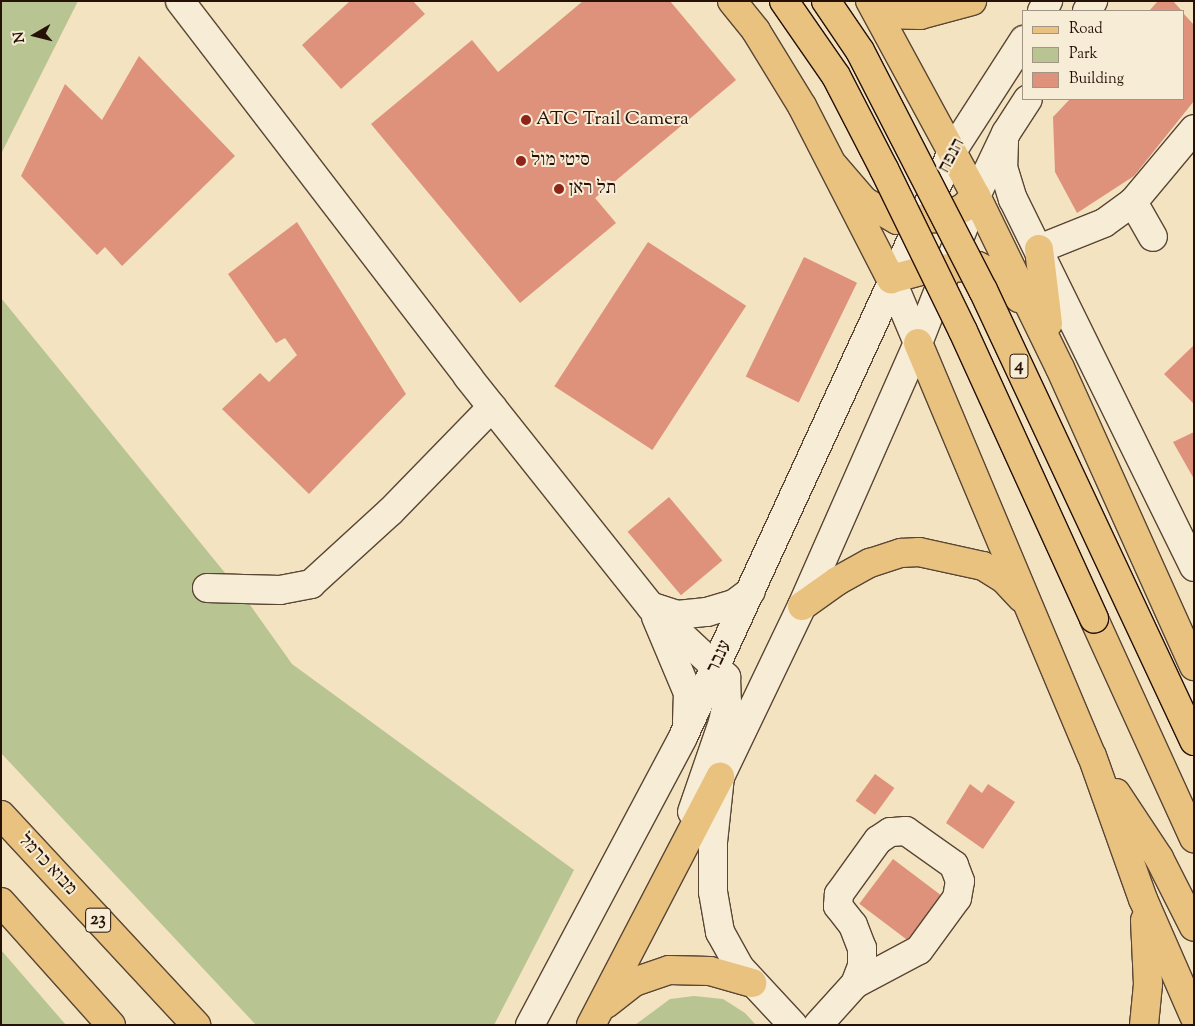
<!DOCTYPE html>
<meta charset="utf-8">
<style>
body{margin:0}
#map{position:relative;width:1195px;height:1026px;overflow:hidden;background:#f3e3c0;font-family:"Sorts Mill Goudy","Frank Ruhl Libre",serif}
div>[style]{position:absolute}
.green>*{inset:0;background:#b9c493}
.building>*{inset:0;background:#de927b;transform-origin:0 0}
.roads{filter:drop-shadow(1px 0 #594634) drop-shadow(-1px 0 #594634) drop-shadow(0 1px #594634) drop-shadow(0 -1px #594634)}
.minor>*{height:28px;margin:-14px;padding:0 14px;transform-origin:14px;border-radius:14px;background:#f7edd6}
.major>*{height:28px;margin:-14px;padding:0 14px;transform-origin:14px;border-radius:14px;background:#eac280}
.highway>*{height:28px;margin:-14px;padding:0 14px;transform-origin:14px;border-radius:14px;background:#eac280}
.bridges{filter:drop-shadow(1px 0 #261106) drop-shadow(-1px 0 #261106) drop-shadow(0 1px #261106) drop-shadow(0 -1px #261106)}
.highway-bridge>*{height:28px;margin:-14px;padding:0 14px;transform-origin:14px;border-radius:14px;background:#eac280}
.dots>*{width:14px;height:14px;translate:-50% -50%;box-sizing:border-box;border:2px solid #f7edd6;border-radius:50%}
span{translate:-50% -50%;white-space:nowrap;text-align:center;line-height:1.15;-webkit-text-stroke:4px #f7edd6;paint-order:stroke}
.shield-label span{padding:1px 4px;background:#f7edd6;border:1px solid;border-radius:4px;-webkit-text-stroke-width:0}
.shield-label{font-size:18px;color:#261106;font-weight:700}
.poi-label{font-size:19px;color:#261106}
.left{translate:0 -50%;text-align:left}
.street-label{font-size:19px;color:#261106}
.frame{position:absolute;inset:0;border:2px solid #261106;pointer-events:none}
.legend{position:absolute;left:1022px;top:10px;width:162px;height:90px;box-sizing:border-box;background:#f7edd6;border:1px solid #a39583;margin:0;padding:6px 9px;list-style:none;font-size:15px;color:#261106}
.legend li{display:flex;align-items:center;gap:10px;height:25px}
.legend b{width:25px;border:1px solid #a39583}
.north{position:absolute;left:10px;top:10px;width:50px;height:50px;-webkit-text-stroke:4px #f7edd6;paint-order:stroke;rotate:262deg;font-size:14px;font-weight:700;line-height:20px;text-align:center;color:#261106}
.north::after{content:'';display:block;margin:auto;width:18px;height:22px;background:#261106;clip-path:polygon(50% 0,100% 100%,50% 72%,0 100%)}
</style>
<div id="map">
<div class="green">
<i style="clip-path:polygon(1px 1px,78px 1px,1px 154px)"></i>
<i style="clip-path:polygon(1px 298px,243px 595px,292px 664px,574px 870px,494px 1025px,256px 1025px,1px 753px)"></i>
<i style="clip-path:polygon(1px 950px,66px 1025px,1px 1025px)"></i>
<i style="clip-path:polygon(694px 996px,723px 999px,745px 1013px,756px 1025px,635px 1025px,670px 999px)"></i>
</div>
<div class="building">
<i style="clip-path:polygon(350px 1px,413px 1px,425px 14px,341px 89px,302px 45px)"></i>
<i style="clip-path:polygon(583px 1px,670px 1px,736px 80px,595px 198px,616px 223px,520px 303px,371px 124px,472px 40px,498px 72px)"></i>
<i style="clip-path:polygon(1158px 1px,1173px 1px,1182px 11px,1149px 11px)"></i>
<i style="clip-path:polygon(1184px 14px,1194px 25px,1194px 101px,1134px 176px,1077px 213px,1055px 172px,1053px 117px,1070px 99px,1184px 99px)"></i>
<i style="clip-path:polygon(139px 56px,235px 156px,122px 266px,105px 247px,97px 255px,21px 176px,65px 84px,102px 120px)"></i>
<i style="clip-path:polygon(297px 222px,406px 394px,309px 494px,222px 409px,260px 373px,269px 382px,297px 355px,285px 338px,276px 343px,228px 274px)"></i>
<i style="left:648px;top:242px;width:117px;height:172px;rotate:33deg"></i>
<i style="left:804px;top:257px;width:59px;height:133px;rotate:26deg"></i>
<i style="clip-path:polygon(1194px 345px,1194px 404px,1164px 374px)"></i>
<i style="clip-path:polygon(1194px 432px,1194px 479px,1173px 442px)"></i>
<i style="left:669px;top:497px;width:83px;height:54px;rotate:50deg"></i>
<i style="left:875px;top:774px;width:24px;height:33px;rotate:36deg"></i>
<i style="clip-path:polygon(970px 784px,982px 793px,988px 784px,1015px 802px,983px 849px,946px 823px)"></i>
<i style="left:893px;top:859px;width:61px;height:56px;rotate:37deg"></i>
</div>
<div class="roads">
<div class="minor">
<i style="left:180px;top:1px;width:474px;rotate:52.5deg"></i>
<i style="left:468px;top:377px;width:294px;rotate:51.5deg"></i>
<i style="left:651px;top:607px;width:103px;rotate:43deg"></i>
<i style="left:726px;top:677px;width:25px;rotate:88deg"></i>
<i style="left:727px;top:702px;width:20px;rotate:101deg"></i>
<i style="left:723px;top:722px;width:95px;rotate:109deg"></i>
<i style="left:1042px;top:11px;width:12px;rotate:-59deg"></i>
<i style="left:1087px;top:11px;width:12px;rotate:-59deg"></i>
<i style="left:1004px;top:142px;width:25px;rotate:92deg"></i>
<i style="left:1003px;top:167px;width:34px;rotate:73deg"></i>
<i style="left:1013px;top:199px;width:410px;rotate:63.8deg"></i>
<i style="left:1133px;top:202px;width:40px;rotate:60.3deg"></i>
<i style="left:1039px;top:249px;width:70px;rotate:-21.8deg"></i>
<i style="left:1104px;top:223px;width:36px;rotate:-36deg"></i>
<i style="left:1133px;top:202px;width:95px;rotate:-50.1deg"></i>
<i style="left:891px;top:279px;width:69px;rotate:67.1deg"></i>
<i style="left:207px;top:588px;width:73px;rotate:1.6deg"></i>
<i style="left:280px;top:590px;width:32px;rotate:-11deg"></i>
<i style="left:311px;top:584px;width:108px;rotate:-42.4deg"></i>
<i style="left:391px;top:511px;width:145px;rotate:-45.8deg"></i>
<i style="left:653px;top:607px;width:25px;rotate:18deg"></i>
<i style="left:677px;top:615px;width:30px;rotate:-6deg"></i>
<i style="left:707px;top:612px;width:28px;rotate:-17deg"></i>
<i style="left:734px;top:604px;width:21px;rotate:-37deg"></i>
<i style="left:656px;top:617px;width:82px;rotate:67.2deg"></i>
<i style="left:688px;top:693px;width:29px;rotate:92deg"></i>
<i style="left:530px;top:1025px;width:326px;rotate:-62deg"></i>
<i style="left:683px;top:737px;width:646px;rotate:-65.3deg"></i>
<i style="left:953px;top:150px;width:131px;rotate:-57.2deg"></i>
<i style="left:793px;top:1025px;width:78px;rotate:-132.9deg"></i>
<i style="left:740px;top:968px;width:41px;rotate:-119.1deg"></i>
<i style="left:720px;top:932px;width:41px;rotate:-99.9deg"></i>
<i style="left:713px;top:892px;width:50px;rotate:-90deg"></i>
<i style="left:713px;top:842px;width:65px;rotate:-83.9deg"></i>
<i style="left:720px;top:777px;width:190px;rotate:-64.4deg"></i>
<i style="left:802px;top:606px;width:287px;rotate:-66.2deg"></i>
<i style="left:918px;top:343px;width:158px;rotate:-68.5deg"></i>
<i style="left:976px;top:196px;width:70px;rotate:-64.5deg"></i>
<i style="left:1006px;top:133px;width:40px;rotate:-57.1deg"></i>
<i style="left:818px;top:1025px;width:55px;rotate:-47.9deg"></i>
<i style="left:855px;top:984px;width:72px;rotate:-28deg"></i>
<i style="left:919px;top:950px;width:64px;rotate:-53.8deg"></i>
<i style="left:957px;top:898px;width:17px;rotate:-80deg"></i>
<i style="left:960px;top:881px;width:17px;rotate:-111deg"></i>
<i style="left:954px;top:865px;width:59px;rotate:-144.7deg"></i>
<i style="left:906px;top:831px;width:16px;rotate:176deg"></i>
<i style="left:890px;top:832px;width:14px;rotate:146deg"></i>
<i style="left:878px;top:840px;width:67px;rotate:125.8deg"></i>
<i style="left:839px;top:894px;width:12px;rotate:95deg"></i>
<i style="left:838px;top:906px;width:24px;rotate:52deg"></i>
<i style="left:853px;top:925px;width:25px;rotate:69deg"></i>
<i style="left:862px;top:948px;width:18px;rotate:90deg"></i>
<i style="left:862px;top:966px;width:19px;rotate:111deg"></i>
</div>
<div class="major">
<i style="left:976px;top:196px;width:191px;rotate:64deg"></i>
<i style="left:1060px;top:368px;width:327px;rotate:65.8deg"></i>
<i style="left:1039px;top:249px;width:75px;rotate:83.1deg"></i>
<i style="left:891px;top:279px;width:35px;rotate:-15deg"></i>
<i style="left:925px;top:270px;width:53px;rotate:-4.3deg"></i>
<i style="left:978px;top:266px;width:20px;rotate:27deg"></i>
<i style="left:996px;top:275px;width:33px;rotate:45deg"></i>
</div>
<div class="highway">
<i style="left:732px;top:1px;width:38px;rotate:51deg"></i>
<i style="left:756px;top:31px;width:88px;rotate:58.5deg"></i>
<i style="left:802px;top:106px;width:195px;rotate:62.8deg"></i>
<i style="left:879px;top:14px;width:41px;rotate:1.4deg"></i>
<i style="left:920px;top:15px;width:54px;rotate:-15.1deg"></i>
<i style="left:834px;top:166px;width:46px;rotate:49.4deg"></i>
<i style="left:864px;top:201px;width:38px;rotate:30deg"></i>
<i style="left:897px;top:220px;width:43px;rotate:-2.7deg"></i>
<i style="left:940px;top:218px;width:25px;rotate:-23deg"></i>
<i style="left:963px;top:208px;width:18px;rotate:-43deg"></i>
<i style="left:976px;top:196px;width:222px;rotate:-118.5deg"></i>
<i style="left:918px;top:343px;width:448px;rotate:67.2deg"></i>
<i style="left:1092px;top:756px;width:152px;rotate:70.4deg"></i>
<i style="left:1143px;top:899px;width:128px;rotate:66.4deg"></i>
<i style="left:802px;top:606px;width:43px;rotate:-35.5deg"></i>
<i style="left:837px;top:581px;width:38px;rotate:-29deg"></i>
<i style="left:870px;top:563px;width:33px;rotate:-18deg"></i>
<i style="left:901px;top:553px;width:18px;rotate:-3deg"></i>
<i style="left:919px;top:552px;width:66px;rotate:12.3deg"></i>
<i style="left:983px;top:566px;width:25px;rotate:32deg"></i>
<i style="left:1004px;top:579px;width:26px;rotate:47deg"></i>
<i style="left:1094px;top:619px;width:241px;rotate:65.5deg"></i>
<i style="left:1116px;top:793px;width:78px;rotate:56.5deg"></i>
<i style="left:1159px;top:858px;width:77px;rotate:63.1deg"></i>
<i style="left:1px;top:815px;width:287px;rotate:47.1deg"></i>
<i style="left:1px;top:902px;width:165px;rotate:48.2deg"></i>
<i style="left:606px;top:1004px;width:36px;rotate:-38deg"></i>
<i style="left:634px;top:982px;width:37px;rotate:-19deg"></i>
<i style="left:669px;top:970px;width:41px;rotate:1.4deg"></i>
<i style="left:710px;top:971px;width:44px;rotate:15.9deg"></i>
<i style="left:591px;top:1025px;width:280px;rotate:-62.5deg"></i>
<i style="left:1144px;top:1025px;width:41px;rotate:-84.4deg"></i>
<i style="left:1148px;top:984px;width:64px;rotate:-92.7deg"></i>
</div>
</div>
<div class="bridges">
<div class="highway-bridge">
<i style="left:784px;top:1px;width:91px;rotate:55.3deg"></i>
<i style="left:836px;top:76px;width:105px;rotate:62.7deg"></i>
<i style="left:884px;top:169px;width:180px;rotate:64deg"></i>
<i style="left:963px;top:331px;width:316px;rotate:65.5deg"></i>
<i style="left:826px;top:1px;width:60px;rotate:55.8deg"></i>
<i style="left:860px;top:51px;width:269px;rotate:62.8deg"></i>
<i style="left:983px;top:290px;width:498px;rotate:64.9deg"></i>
</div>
</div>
<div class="dots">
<i style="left:526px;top:120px;background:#8f2418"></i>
<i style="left:521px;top:161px;background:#8f2418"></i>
<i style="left:559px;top:189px;background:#8f2418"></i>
</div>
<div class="shield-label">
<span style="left:1019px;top:366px">4</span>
<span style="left:98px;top:920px">23</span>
</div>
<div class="poi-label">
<span class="left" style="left:536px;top:120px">ATC Trail Camera</span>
<span class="left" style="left:531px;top:161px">סיטי מול</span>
<span class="left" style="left:569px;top:189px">תל ראן</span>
</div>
<div class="street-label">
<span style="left:952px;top:156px;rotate:-62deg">הנפח</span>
<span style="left:720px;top:657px;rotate:-65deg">ענבר</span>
<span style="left:47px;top:865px;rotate:47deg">מבוא כרמל</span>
</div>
<div class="frame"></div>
<ul class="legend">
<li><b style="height:6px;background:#eac280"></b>Road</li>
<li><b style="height:14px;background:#b9c493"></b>Park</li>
<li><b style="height:14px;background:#de927b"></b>Building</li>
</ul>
<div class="north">N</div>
</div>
